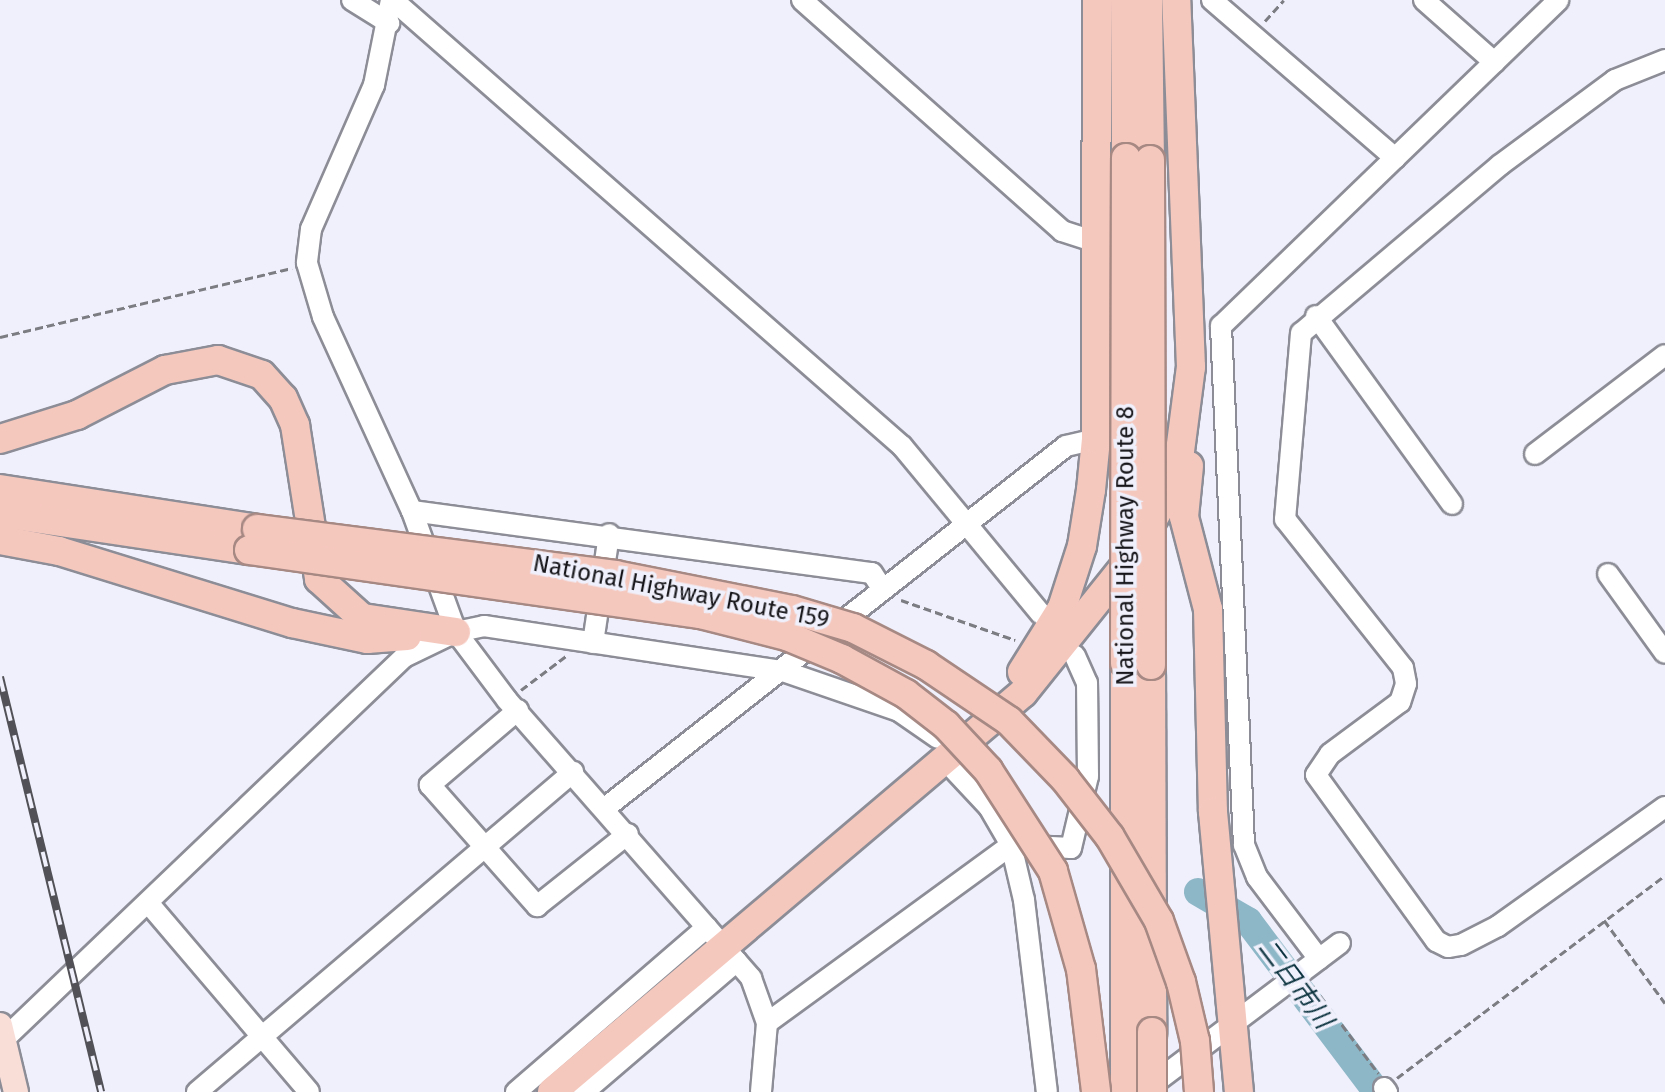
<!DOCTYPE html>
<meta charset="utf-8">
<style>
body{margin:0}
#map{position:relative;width:1665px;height:1092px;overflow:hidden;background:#eff0fb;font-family:"Fira Sans","Noto Sans JP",sans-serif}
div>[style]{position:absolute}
.river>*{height:28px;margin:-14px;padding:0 14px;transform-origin:14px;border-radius:14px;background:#8db6c6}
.path>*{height:3px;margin-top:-1.5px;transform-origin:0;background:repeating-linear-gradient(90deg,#7c7c83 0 8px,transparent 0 12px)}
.roads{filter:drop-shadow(2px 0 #8c8d96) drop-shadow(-2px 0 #8c8d96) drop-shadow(0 2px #8c8d96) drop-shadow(0 -2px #8c8d96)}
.minor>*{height:20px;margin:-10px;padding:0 10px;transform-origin:10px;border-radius:10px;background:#fff}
.major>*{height:24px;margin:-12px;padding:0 12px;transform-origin:12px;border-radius:12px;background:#f9ded8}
.highway>*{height:28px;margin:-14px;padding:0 14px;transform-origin:14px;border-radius:14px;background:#f5c8be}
.rail>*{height:8px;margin-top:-4px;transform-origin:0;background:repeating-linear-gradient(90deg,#eff0fb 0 15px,#515157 0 30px);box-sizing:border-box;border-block:2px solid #515157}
.bridges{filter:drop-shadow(2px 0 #a78984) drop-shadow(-2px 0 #a78984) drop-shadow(0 2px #a78984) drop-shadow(0 -2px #a78984)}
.highway-bridge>*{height:28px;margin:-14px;padding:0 14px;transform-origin:14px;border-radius:14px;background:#f5c8be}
span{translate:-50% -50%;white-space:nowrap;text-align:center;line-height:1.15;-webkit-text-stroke:7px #eff0fb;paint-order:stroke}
.street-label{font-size:24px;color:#151519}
.water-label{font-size:26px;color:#0c333f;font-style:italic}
</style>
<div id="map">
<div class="river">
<i style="left:1198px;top:892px;width:58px;rotate:30.1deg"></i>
<i style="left:1248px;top:921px;width:214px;rotate:53deg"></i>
</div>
<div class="path">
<i style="left:1265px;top:21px;width:28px;rotate:-48deg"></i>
<i style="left:0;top:337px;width:300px;rotate:-13.3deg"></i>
<i style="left:901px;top:600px;width:121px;rotate:19.3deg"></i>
<i style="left:521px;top:690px;width:56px;rotate:-37.1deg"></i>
<i style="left:1604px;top:920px;width:103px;rotate:53.7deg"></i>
<i style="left:1313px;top:986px;width:109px;rotate:53.2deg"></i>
<i style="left:1397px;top:1078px;width:336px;rotate:-37.1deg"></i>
</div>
<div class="roads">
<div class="minor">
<i style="left:352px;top:0;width:44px;rotate:31.9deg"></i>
<i style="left:391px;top:0;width:87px;rotate:101.3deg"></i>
<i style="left:374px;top:85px;width:157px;rotate:113.6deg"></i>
<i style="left:311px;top:229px;width:34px;rotate:97deg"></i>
<i style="left:307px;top:263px;width:56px;rotate:73.5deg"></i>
<i style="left:323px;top:317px;width:213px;rotate:65.4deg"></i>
<i style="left:412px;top:511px;width:129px;rotate:70deg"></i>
<i style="left:456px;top:632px;width:85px;rotate:53.1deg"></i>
<i style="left:507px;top:700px;width:370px;rotate:48.7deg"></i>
<i style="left:751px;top:978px;width:48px;rotate:70.4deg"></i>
<i style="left:767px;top:1023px;width:69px;rotate:95deg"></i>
<i style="left:393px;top:0;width:677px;rotate:41.23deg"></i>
<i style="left:902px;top:446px;width:218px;rotate:50.4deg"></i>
<i style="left:802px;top:0;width:348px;rotate:41.6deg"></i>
<i style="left:1062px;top:231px;width:35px;rotate:18deg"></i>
<i style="left:1212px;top:0;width:242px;rotate:40.8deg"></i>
<i style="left:1424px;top:0;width:94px;rotate:41.5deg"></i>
<i style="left:1665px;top:60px;width:54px;rotate:158.2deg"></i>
<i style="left:1615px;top:80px;width:143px;rotate:143.5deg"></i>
<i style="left:1500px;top:165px;width:260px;rotate:139.8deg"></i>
<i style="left:1301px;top:333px;width:187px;rotate:94.9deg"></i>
<i style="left:1285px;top:519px;width:190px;rotate:51.6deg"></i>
<i style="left:1403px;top:668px;width:16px;rotate:79deg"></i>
<i style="left:1406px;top:684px;width:19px;rotate:108deg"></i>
<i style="left:1400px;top:702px;width:87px;rotate:143.4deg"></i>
<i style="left:1330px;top:754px;width:25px;rotate:124deg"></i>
<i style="left:1316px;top:775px;width:205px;rotate:54.1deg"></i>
<i style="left:1436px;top:941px;width:13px;rotate:27deg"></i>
<i style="left:1448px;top:947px;width:13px;rotate:-9deg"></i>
<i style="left:1461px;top:945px;width:42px;rotate:-27.2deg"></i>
<i style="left:1498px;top:926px;width:205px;rotate:-35.5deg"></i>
<i style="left:1316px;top:316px;width:232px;rotate:54.1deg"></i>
<i style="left:1535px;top:454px;width:163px;rotate:-37.3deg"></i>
<i style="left:412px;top:511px;width:464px;rotate:7.7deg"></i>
<i style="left:872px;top:573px;width:17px;rotate:57deg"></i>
<i style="left:1608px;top:574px;width:97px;rotate:54.2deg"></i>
<i style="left:593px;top:643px;width:110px;rotate:-81.6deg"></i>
<i style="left:518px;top:710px;width:116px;rotate:139.6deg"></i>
<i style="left:430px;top:785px;width:162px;rotate:48.5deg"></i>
<i style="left:537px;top:906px;width:116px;rotate:-38.4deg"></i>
<i style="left:943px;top:758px;width:67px;rotate:46.8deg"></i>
<i style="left:989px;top:807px;width:44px;rotate:59.9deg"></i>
<i style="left:1011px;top:845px;width:57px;rotate:76.7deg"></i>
<i style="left:1024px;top:900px;width:193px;rotate:83.2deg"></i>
<i style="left:605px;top:808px;width:586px;rotate:-38.14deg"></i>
<i style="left:1066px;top:446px;width:31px;rotate:-13deg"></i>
<i style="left:150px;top:905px;width:245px;rotate:49.6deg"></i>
<i style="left:1319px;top:959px;width:103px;rotate:-127.1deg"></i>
<i style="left:1257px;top:877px;width:35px;rotate:-112deg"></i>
<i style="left:1244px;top:845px;width:520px;rotate:-92.54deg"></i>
<i style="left:1221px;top:326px;width:469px;rotate:-44deg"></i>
<i style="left:767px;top:1023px;width:302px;rotate:-36.1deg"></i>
<i style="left:1011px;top:845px;width:60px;rotate:2.9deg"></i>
<i style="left:1071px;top:848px;width:74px;rotate:-76.7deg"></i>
<i style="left:1088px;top:776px;width:93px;rotate:-90.6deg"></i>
<i style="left:1087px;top:683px;width:30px;rotate:-114deg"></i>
<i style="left:0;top:1043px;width:559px;rotate:-43.69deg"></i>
<i style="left:404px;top:657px;width:58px;rotate:-25.7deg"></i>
<i style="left:456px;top:632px;width:29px;rotate:-12deg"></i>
<i style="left:484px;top:626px;width:302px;rotate:8.6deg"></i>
<i style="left:783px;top:671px;width:123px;rotate:19deg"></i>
<i style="left:899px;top:711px;width:47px;rotate:34.7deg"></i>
<i style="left:1384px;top:1088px;width:5px;rotate:53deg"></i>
<i style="left:1145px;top:1090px;width:244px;rotate:-37deg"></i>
<i style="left:197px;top:1092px;width:494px;rotate:-40.4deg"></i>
<i style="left:516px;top:1092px;width:252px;rotate:-40.8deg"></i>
<i style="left:584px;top:1092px;width:201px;rotate:-40.6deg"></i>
</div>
<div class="major">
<i style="left:0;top:1025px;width:69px;rotate:76.6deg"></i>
</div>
<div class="highway">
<i style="left:1125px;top:0;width:158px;rotate:89.6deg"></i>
<i style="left:1148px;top:0;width:160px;rotate:89.3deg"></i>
<i style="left:0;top:439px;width:81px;rotate:-17.3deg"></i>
<i style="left:77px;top:415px;width:99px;rotate:-27.1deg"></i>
<i style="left:165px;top:370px;width:54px;rotate:-10.7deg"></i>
<i style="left:218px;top:360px;width:46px;rotate:18.8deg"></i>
<i style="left:262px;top:375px;width:31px;rotate:48deg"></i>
<i style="left:283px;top:398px;width:30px;rotate:66deg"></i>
<i style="left:295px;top:425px;width:156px;rotate:81.1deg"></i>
<i style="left:319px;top:579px;width:58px;rotate:42.2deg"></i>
<i style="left:362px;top:618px;width:95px;rotate:8.5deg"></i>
<i style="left:1189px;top:466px;width:51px;rotate:95.6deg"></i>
<i style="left:1184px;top:517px;width:95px;rotate:75.4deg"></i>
<i style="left:1208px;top:609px;width:203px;rotate:88.6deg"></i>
<i style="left:1213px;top:812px;width:281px;rotate:84.7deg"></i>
<i style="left:0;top:489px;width:260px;rotate:8.8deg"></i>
<i style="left:0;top:513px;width:252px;rotate:8.5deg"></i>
<i style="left:0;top:540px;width:60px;rotate:10.6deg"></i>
<i style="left:59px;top:551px;width:244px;rotate:17.2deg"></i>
<i style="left:292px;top:623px;width:77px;rotate:12deg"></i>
<i style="left:367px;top:639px;width:40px;rotate:-4.3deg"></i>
<i style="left:1151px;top:665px;width:367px;rotate:89.8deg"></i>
<i style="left:1022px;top:672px;width:75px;rotate:-58deg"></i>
<i style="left:1062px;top:608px;width:65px;rotate:-72.1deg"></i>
<i style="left:1082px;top:546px;width:57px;rotate:-80.9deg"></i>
<i style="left:1091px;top:490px;width:51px;rotate:-84.4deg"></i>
<i style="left:1096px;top:439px;width:439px;rotate:-89.9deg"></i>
<i style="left:552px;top:1092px;width:617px;rotate:-40.27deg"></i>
<i style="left:1023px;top:693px;width:173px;rotate:-51.3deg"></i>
<i style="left:1131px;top:558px;width:64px;rotate:-60.3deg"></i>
<i style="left:1163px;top:502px;width:46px;rotate:-69.6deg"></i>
<i style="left:1179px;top:459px;width:93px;rotate:-82.6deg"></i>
<i style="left:1191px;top:367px;width:367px;rotate:-92.3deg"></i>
<i style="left:1125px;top:1092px;width:429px;rotate:-90deg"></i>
</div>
</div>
<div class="rail">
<i style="left:0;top:677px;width:427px;rotate:76.3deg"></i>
</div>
<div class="bridges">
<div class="highway-bridge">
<i style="left:1150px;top:160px;width:505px;rotate:89.89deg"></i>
<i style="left:257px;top:529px;width:361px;rotate:7.3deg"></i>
<i style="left:615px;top:575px;width:180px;rotate:11.2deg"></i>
<i style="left:792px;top:610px;width:64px;rotate:16.4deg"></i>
<i style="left:853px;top:628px;width:82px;rotate:26.9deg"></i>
<i style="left:926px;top:665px;width:100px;rotate:34deg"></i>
<i style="left:1009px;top:721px;width:81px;rotate:46deg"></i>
<i style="left:1065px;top:779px;width:73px;rotate:52.2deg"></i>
<i style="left:1110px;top:837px;width:97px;rotate:59.7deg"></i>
<i style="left:1159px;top:921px;width:65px;rotate:70.2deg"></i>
<i style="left:1181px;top:982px;width:61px;rotate:76.7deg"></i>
<i style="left:1195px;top:1041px;width:51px;rotate:85.5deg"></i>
<i style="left:249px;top:550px;width:456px;rotate:8.1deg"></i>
<i style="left:700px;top:614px;width:90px;rotate:14.2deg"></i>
<i style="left:787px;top:636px;width:60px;rotate:22.7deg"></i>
<i style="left:842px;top:659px;width:73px;rotate:28.7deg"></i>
<i style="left:906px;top:694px;width:51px;rotate:37.8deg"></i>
<i style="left:946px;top:725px;width:62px;rotate:47deg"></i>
<i style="left:988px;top:770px;width:120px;rotate:57.2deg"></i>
<i style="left:1053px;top:871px;width:102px;rotate:74.1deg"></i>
<i style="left:1081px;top:969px;width:124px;rotate:83deg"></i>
<i style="left:1125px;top:663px;width:505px;rotate:-89.89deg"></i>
<i style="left:1152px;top:1032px;width:60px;rotate:90deg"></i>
</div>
</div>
<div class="street-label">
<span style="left:1126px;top:546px;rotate:-90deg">National Highway Route 8</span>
<span style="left:681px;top:592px;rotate:11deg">National Highway Route 159</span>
</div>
<div class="water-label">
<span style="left:1295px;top:984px;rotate:53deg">二日市川</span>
</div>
</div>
